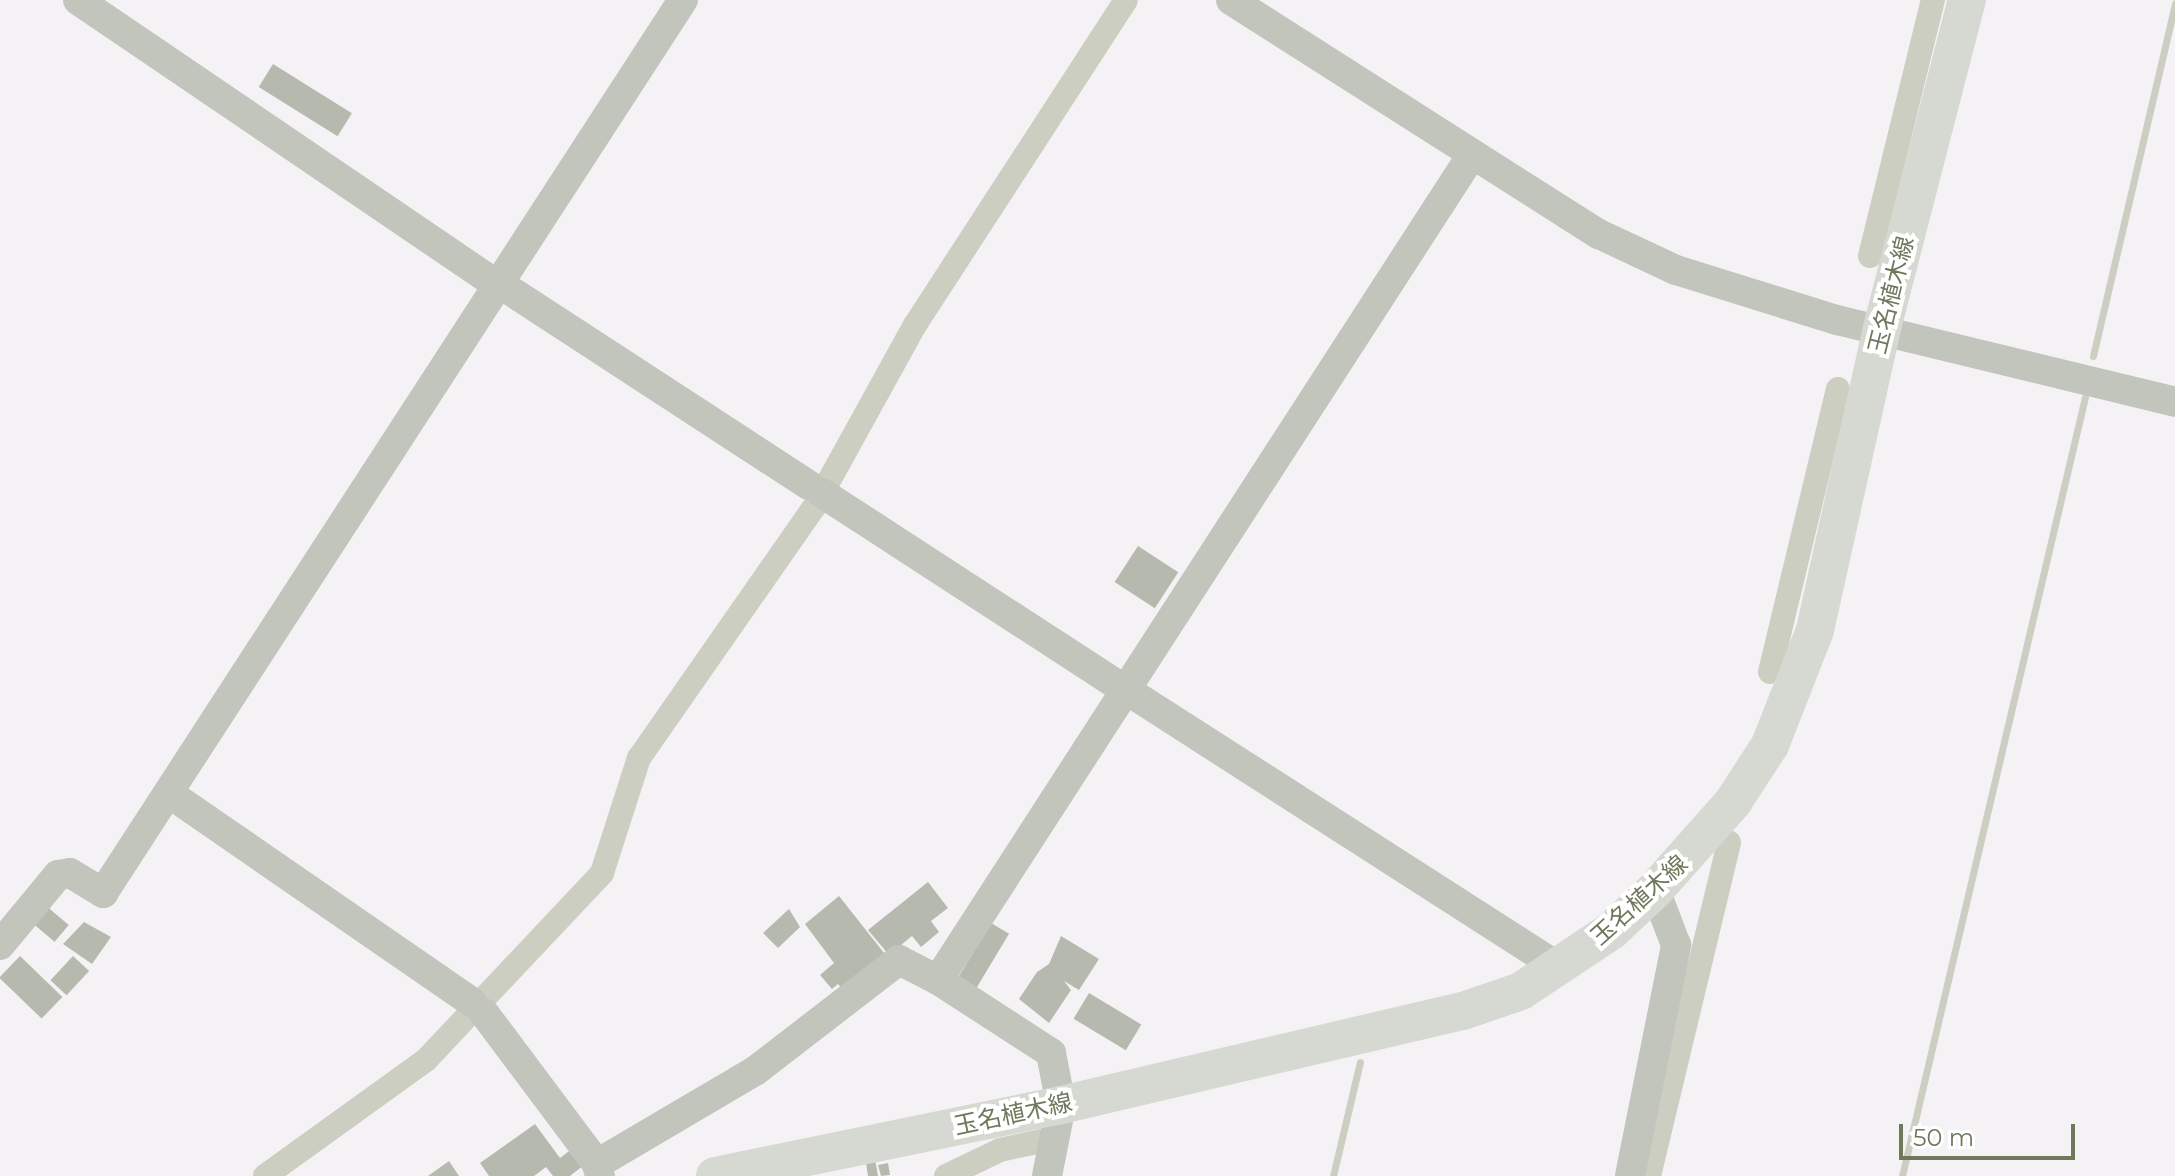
<!DOCTYPE html>
<meta charset="utf-8">
<style>
body{margin:0}
#map{position:relative;width:2175px;height:1176px;overflow:hidden;background:#f5f2f6;font-family:Montserrat,"Noto Sans JP",sans-serif}
div>[style]{position:absolute}
.stream>*{height:7px;margin:-3.5px;padding:0 3.5px;transform-origin:3.5px;border-radius:3.5px;background:#cbcec0}
.canal>*{height:24px;margin:-12px;padding:0 12px;transform-origin:12px;border-radius:12px;background:#cbcec0}
.building>*{inset:0;background:#b6baae;transform-origin:0 0}
.minor>*{height:30px;margin:-15px;padding:0 15px;transform-origin:15px;border-radius:15px;background:#c1c5bc}
.major>*{height:38px;margin:-19px;padding:0 19px;transform-origin:19px;border-radius:19px;background:#d6d9d1}
span{translate:-50% -50%;white-space:nowrap;text-align:center;line-height:1.15;-webkit-text-stroke:8px #fff;paint-order:stroke}
.street-label{font-size:24px;color:#6d785c}
.scale{position:absolute;left:1899px;top:1124px;width:176px;height:36px;box-sizing:border-box;border:4px solid #6d785c;border-top:0;padding-left:10px;font-size:24px;line-height:28px;white-space:nowrap;color:#6d785c;-webkit-text-stroke:6px #fff;paint-order:stroke}
</style>
<div id="map">
<div class="stream">
<i style="left:2093px;top:356px;width:362px;rotate:-76.9deg"></i>
<i style="left:1333px;top:1176px;width:117px;rotate:-76.7deg"></i>
<i style="left:1902px;top:1176px;width:800px;rotate:-76.78deg"></i>
</div>
<div class="canal">
<i style="left:1870px;top:256px;width:264px;rotate:-76.2deg"></i>
<i style="left:1770px;top:672px;width:291px;rotate:-76.5deg"></i>
<i style="left:265px;top:1176px;width:198px;rotate:-35.8deg"></i>
<i style="left:426px;top:1060px;width:257px;rotate:-46.7deg"></i>
<i style="left:602px;top:873px;width:121px;rotate:-72.2deg"></i>
<i style="left:639px;top:758px;width:307px;rotate:-55.1deg"></i>
<i style="left:815px;top:506px;width:207px;rotate:-61.1deg"></i>
<i style="left:915px;top:325px;width:387px;rotate:-57deg"></i>
<i style="left:946px;top:1176px;width:60px;rotate:-25.7deg"></i>
<i style="left:1000px;top:1150px;width:47px;rotate:-12.3deg"></i>
<i style="left:1649px;top:1176px;width:343px;rotate:-76.5deg"></i>
</div>
<div class="building">
<i style="left:273px;top:64px;width:93px;height:27px;rotate:32deg"></i>
<i style="left:1138px;top:546px;width:48px;height:43px;rotate:33deg"></i>
<i style="clip-path:polygon(928px 882px,948px 908px,931px 921px,939px 932px,921px 947px,912px 936px,889px 955px,868px 930px)"></i>
<i style="clip-path:polygon(839px 896px,888px 958px,845px 992px,838px 984px,832px 989px,820px 975px,834px 963px,805px 924px)"></i>
<i style="left:45px;top:905px;width:31px;height:22px;rotate:40deg"></i>
<i style="clip-path:polygon(789px 909px,800px 927px,778px 948px,763px 933px)"></i>
<i style="clip-path:polygon(84px 922px,111px 937px,92px 964px,63px 944px)"></i>
<i style="left:991px;top:923px;width:21px;height:63px;rotate:31deg"></i>
<i style="clip-path:polygon(1061px 936px,1099px 959px,1079px 990px,1064px 981px,1071px 990px,1049px 1023px,1019px 999px,1037px 972px,1049px 964px)"></i>
<i style="left:20px;top:956px;width:59px;height:30px;rotate:44deg"></i>
<i style="left:73px;top:956px;width:22px;height:33px;rotate:43deg"></i>
<i style="left:1089px;top:993px;width:61px;height:30px;rotate:31deg"></i>
<i style="clip-path:polygon(535px 1124px,560px 1158px,572px 1149px,584px 1165px,570px 1176px,553px 1176px,546px 1167px,534px 1176px,489px 1176px,480px 1163px)"></i>
<i style="clip-path:polygon(874px 1154px,878px 1176px,868px 1176px,865px 1156px)"></i>
<i style="clip-path:polygon(449px 1161px,459px 1176px,428px 1176px)"></i>
<i style="clip-path:polygon(888px 1163px,890px 1175px,881px 1176px,878px 1165px)"></i>
</div>
<div class="minor">
<i style="left:78px;top:0;width:497px;rotate:34.2deg"></i>
<i style="left:1231px;top:0;width:436px;rotate:32.5deg"></i>
<i style="left:1599px;top:234px;width:85px;rotate:25.1deg"></i>
<i style="left:1676px;top:270px;width:169px;rotate:17.3deg"></i>
<i style="left:1837px;top:320px;width:348px;rotate:13.6deg"></i>
<i style="left:514px;top:293px;width:352px;rotate:33.1deg"></i>
<i style="left:822px;top:493px;width:354px;rotate:33deg"></i>
<i style="left:1128px;top:691px;width:511px;rotate:32.69deg"></i>
<i style="left:170px;top:794px;width:367px;rotate:34.6deg"></i>
<i style="left:0;top:945px;width:91px;rotate:-50.4deg"></i>
<i style="left:58px;top:875px;width:12px;rotate:-9deg"></i>
<i style="left:70px;top:873px;width:39px;rotate:31deg"></i>
<i style="left:103px;top:893px;width:1065px;rotate:-57deg"></i>
<i style="left:484px;top:1013px;width:189px;rotate:53.2deg"></i>
<i style="left:597px;top:1164px;width:12px;rotate:76deg"></i>
<i style="left:597px;top:1164px;width:183px;rotate:-30.5deg"></i>
<i style="left:755px;top:1071px;width:182px;rotate:-37.6deg"></i>
<i style="left:899px;top:960px;width:44px;rotate:27.1deg"></i>
<i style="left:1047px;top:1176px;width:72px;rotate:-78.8deg"></i>
<i style="left:1061px;top:1105px;width:53px;rotate:-100.9deg"></i>
<i style="left:1051px;top:1053px;width:135px;rotate:-147.1deg"></i>
<i style="left:938px;top:980px;width:981px;rotate:-57.1deg"></i>
<i style="left:1630px;top:1176px;width:236px;rotate:-78.7deg"></i>
<i style="left:1676px;top:945px;width:59px;rotate:-110.9deg"></i>
</div>
<div class="major">
<i style="left:715px;top:1176px;width:353px;rotate:-11.6deg"></i>
<i style="left:1061px;top:1105px;width:413px;rotate:-13.2deg"></i>
<i style="left:1463px;top:1011px;width:61px;rotate:-19deg"></i>
<i style="left:1521px;top:991px;width:108px;rotate:-33.7deg"></i>
<i style="left:1611px;top:931px;width:60px;rotate:-43deg"></i>
<i style="left:1655px;top:890px;width:118px;rotate:-48.4deg"></i>
<i style="left:1733px;top:802px;width:68px;rotate:-57deg"></i>
<i style="left:1770px;top:745px;width:123px;rotate:-68.6deg"></i>
<i style="left:1815px;top:630px;width:309px;rotate:-77.5deg"></i>
<i style="left:1882px;top:328px;width:339px;rotate:-75.5deg"></i>
</div>
<div class="street-label">
<span style="left:1891px;top:295px;rotate:-76deg">玉名植木線</span>
<span style="left:1639px;top:900px;rotate:-42deg">玉名植木線</span>
<span style="left:1013px;top:1114px;rotate:-12deg">玉名植木線</span>
</div>
<div class="scale">50 m</div>
</div>
